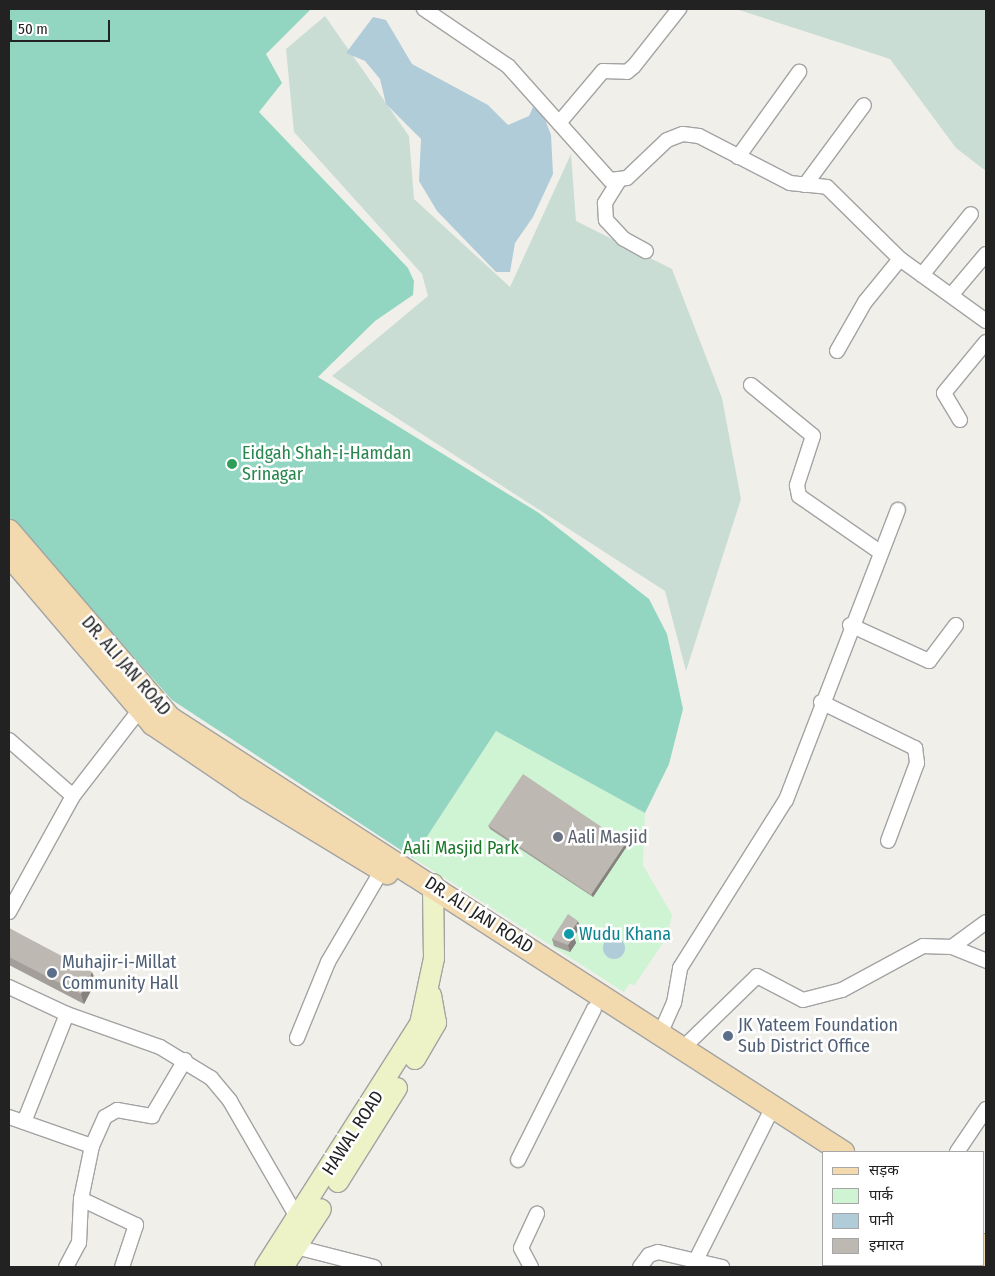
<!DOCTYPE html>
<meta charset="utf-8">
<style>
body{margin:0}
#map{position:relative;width:995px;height:1276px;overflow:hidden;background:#f1efea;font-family:"Fira Sans Condensed","Noto Sans Devanagari",sans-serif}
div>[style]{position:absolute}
.wetland>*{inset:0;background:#c9ddd5}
.park>*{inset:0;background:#cef4d4}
.pitch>*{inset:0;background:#92d6c1}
.water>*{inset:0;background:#b0ccd9}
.round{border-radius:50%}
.roads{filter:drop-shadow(1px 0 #a3a3a3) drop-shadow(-1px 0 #a3a3a3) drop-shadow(0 1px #a3a3a3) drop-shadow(0 -1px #a3a3a3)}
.minor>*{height:14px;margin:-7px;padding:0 7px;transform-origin:7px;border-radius:7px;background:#fff}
.secondary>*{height:20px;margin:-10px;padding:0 10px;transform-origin:10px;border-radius:10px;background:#edf3c6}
.primary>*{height:22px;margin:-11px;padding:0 11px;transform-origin:11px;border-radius:11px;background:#f2daae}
.wall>*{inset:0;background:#a39e9a}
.shaded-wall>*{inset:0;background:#85817d}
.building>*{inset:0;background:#beb8b3;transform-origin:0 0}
.dots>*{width:14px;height:14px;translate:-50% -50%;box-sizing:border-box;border:2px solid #fff;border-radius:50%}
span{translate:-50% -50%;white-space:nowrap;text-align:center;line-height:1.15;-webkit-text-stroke:5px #fff;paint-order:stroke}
.leisure-label{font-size:18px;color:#27864d}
.left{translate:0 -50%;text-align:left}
.street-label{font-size:18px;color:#222}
.worship-label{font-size:18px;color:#5b616d}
.park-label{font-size:18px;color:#1a7629}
.culture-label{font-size:18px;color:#0d838f}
.service-label{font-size:18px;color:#4e5e75}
.frame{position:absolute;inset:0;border:10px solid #222;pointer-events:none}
.legend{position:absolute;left:822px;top:1151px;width:162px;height:115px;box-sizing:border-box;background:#fff;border:1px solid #a7a7a7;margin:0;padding:6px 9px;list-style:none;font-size:15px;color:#222}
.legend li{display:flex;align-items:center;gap:10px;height:25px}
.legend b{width:25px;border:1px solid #a7a7a7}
.scale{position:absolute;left:10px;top:20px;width:100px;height:22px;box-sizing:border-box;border:2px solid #222;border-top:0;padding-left:6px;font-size:15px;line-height:18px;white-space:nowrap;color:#222;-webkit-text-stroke:4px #fff;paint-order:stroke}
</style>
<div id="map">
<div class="wetland">
<i style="clip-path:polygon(736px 9px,986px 9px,986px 171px,956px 148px,890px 59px)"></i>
<i style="clip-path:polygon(325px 16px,409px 136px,414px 199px,510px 287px,571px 154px,576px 221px,672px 269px,722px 398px,741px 499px,686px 671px,665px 591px,332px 376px,428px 296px,422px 274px,294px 132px,286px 49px)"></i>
</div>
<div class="park">
<i style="clip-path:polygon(496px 731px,645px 813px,643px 865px,672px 915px,667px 937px,634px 986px,630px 983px,624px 992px,413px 858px)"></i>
</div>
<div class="pitch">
<i style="clip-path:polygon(9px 9px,311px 9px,266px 54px,282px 83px,259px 112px,408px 268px,414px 281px,413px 295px,375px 321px,318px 377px,539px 513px,649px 599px,667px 634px,683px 709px,669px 764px,645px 813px,496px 731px,413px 858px,172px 700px,9px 517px)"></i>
</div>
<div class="water">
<i style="clip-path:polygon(373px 17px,386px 20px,412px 64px,488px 105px,508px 125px,529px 116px,533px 107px,543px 114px,551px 135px,553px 174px,533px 217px,515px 243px,510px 272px,496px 272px,437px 211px,419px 181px,421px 139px,386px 104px,380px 79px,365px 61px,346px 53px)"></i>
<i class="round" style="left:603px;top:937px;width:22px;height:22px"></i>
</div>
<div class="roads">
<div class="minor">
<i style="left:424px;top:9px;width:102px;rotate:34.2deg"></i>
<i style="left:508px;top:66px;width:153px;rotate:48.2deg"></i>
<i style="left:610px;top:180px;width:17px;rotate:-7deg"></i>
<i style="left:627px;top:178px;width:55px;rotate:-43.5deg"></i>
<i style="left:667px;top:140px;width:17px;rotate:-21deg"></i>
<i style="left:683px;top:134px;width:16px;rotate:7deg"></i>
<i style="left:699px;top:136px;width:102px;rotate:27.3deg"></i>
<i style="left:790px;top:183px;width:37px;rotate:6deg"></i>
<i style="left:827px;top:187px;width:103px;rotate:44.6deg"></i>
<i style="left:900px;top:259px;width:106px;rotate:35.8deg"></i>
<i style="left:559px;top:123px;width:68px;rotate:-49.8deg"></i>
<i style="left:603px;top:71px;width:24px;rotate:2deg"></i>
<i style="left:627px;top:72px;width:9px;rotate:-41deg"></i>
<i style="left:634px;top:66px;width:73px;rotate:-51.7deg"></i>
<i style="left:738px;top:157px;width:105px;rotate:-54.3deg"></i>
<i style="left:618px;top:182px;width:25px;rotate:122deg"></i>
<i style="left:605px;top:203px;width:17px;rotate:87deg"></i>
<i style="left:606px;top:220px;width:26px;rotate:47deg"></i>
<i style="left:624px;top:239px;width:25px;rotate:29deg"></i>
<i style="left:805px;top:185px;width:99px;rotate:-53.6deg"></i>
<i style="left:922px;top:275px;width:78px;rotate:-51.2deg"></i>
<i style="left:953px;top:293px;width:51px;rotate:-49.8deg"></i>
<i style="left:837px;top:351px;width:56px;rotate:-60.3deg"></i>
<i style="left:865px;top:302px;width:55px;rotate:-50.9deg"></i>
<i style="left:751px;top:385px;width:80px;rotate:39.4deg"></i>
<i style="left:813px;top:436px;width:52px;rotate:108.1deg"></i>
<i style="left:797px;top:485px;width:11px;rotate:80deg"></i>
<i style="left:799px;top:496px;width:98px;rotate:34.7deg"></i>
<i style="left:960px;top:420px;width:31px;rotate:-121deg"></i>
<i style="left:944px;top:393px;width:66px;rotate:-50.5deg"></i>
<i style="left:850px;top:625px;width:87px;rotate:24.5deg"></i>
<i style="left:929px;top:661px;width:45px;rotate:-53.1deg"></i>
<i style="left:821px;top:702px;width:105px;rotate:26.1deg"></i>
<i style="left:915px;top:748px;width:15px;rotate:82deg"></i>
<i style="left:917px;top:763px;width:83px;rotate:110.4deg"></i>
<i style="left:9px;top:740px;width:85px;rotate:41.2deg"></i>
<i style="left:9px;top:912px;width:132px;rotate:-61.1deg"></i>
<i style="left:73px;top:796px;width:116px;rotate:-52.3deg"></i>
<i style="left:952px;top:947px;width:42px;rotate:-36.3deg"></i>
<i style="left:9px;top:987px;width:64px;rotate:25deg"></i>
<i style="left:67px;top:1014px;width:99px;rotate:19.5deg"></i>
<i style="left:160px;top:1047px;width:60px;rotate:31.3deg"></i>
<i style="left:211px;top:1078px;width:30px;rotate:50deg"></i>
<i style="left:230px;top:1101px;width:136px;rotate:60deg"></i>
<i style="left:660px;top:1034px;width:34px;rotate:-66deg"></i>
<i style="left:674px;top:1003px;width:36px;rotate:-80deg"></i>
<i style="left:680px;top:968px;width:199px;rotate:-57.8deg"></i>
<i style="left:786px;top:800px;width:311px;rotate:-68.9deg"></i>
<i style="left:297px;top:1038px;width:82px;rotate:-67.8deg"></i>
<i style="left:328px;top:962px;width:115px;rotate:-59.6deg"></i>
<i style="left:683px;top:1048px;width:103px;rotate:-44.2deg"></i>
<i style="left:757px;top:976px;width:52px;rotate:27.6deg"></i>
<i style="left:803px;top:1000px;width:40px;rotate:-14.4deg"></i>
<i style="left:842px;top:990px;width:92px;rotate:-28.5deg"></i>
<i style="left:923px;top:946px;width:29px;rotate:2deg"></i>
<i style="left:952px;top:947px;width:37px;rotate:22deg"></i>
<i style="left:9px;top:1117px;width:88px;rotate:19.3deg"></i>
<i style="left:24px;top:1122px;width:116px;rotate:-68.3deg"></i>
<i style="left:957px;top:1152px;width:52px;rotate:-56deg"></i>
<i style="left:518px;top:1160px;width:169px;rotate:-63.3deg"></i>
<i style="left:81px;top:1199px;width:61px;rotate:25.3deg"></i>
<i style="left:136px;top:1225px;width:44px;rotate:108.4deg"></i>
<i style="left:288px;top:1245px;width:89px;rotate:14.3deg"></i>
<i style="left:697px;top:1258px;width:169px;rotate:-63.3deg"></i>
<i style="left:66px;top:1267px;width:27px;rotate:-62deg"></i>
<i style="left:79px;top:1243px;width:44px;rotate:-87.4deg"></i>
<i style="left:81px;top:1199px;width:54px;rotate:-78.3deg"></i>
<i style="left:92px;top:1146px;width:32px;rotate:-66deg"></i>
<i style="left:105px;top:1117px;width:14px;rotate:-30deg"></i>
<i style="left:117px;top:1110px;width:36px;rotate:10deg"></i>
<i style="left:152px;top:1116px;width:65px;rotate:-59.5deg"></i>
<i style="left:531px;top:1267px;width:21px;rotate:-118deg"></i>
<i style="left:521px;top:1248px;width:38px;rotate:-65deg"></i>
<i style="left:640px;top:1267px;width:15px;rotate:-53deg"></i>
<i style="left:649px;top:1255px;width:9px;rotate:-18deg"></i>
<i style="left:658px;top:1252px;width:66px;rotate:13.2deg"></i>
</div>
<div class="secondary">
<i style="left:415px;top:1059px;width:42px;rotate:-59.7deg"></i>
<i style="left:436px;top:1023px;width:28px;rotate:-100deg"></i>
<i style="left:338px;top:1182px;width:111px;rotate:-57.9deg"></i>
<i style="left:265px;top:1267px;width:288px;rotate:-57.5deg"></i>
<i style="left:420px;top:1024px;width:67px;rotate:-78deg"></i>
<i style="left:434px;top:958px;width:74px;rotate:-90.8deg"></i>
<i style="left:283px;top:1267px;width:69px;rotate:-56.8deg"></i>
</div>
<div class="primary">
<i style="left:9px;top:531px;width:247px;rotate:49.3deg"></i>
<i style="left:170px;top:718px;width:801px;rotate:32.82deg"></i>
<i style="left:9px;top:555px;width:222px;rotate:49.6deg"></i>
<i style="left:153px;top:724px;width:114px;rotate:34.2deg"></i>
<i style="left:247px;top:788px;width:164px;rotate:31.3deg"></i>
<i style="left:984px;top:1245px;width:3px;rotate:45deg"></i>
<i style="left:984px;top:1264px;width:3px;rotate:45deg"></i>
</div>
</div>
<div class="wall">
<i style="clip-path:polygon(488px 825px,626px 843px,627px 846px,593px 897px,490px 829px)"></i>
<i style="clip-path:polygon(580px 927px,574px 937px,576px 943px,570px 952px,554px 946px,552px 939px)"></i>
<i style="clip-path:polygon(9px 928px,96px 981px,84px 1004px,9px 965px)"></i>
</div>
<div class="shaded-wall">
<i style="clip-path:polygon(626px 843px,627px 846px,593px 897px,591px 894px)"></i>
<i style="clip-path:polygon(578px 921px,580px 927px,571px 941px,569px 934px)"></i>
<i style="clip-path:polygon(574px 937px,576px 943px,570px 952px,568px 945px)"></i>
<i style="clip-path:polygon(92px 972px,96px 981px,84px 1004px,81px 994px)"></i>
</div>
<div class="building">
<i style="left:523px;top:774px;width:124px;height:62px;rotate:34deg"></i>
<i style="clip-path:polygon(568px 914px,578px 921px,569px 934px,574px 937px,568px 945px,552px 939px)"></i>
<i style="clip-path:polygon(9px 928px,92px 972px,81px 994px,9px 957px)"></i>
</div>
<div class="dots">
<i style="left:232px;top:464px;background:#2e9e5b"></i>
<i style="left:558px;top:837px;background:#6b7280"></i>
<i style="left:569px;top:934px;background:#0f9aa8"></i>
<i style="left:52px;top:973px;background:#5c6f8a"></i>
<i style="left:728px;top:1036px;background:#5c6f8a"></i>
</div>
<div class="leisure-label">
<span class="left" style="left:242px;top:464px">Eidgah Shah-i-Hamdan<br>Srinagar</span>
</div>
<div class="street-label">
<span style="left:126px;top:666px;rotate:49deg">DR. ALI JAN ROAD</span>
<span style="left:479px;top:915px;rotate:33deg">DR. ALI JAN ROAD</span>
<span style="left:353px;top:1133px;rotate:-57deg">HAWAL ROAD</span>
</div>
<div class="worship-label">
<span class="left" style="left:568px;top:837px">Aali Masjid</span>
</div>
<div class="park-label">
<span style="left:461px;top:848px">Aali Masjid Park</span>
</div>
<div class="culture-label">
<span class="left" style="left:579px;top:934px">Wudu Khana</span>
</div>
<div class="service-label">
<span class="left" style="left:62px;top:973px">Muhajir-i-Millat<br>Community Hall</span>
<span class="left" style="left:738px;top:1036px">JK Yateem Foundation<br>Sub District Office</span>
</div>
<div class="frame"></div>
<ul class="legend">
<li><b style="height:6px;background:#f2daae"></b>सड़क</li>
<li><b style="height:14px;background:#cef4d4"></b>पार्क</li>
<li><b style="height:14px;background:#b0ccd9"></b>पानी</li>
<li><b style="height:14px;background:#beb8b3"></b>इमारत</li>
</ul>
<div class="scale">50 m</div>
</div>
